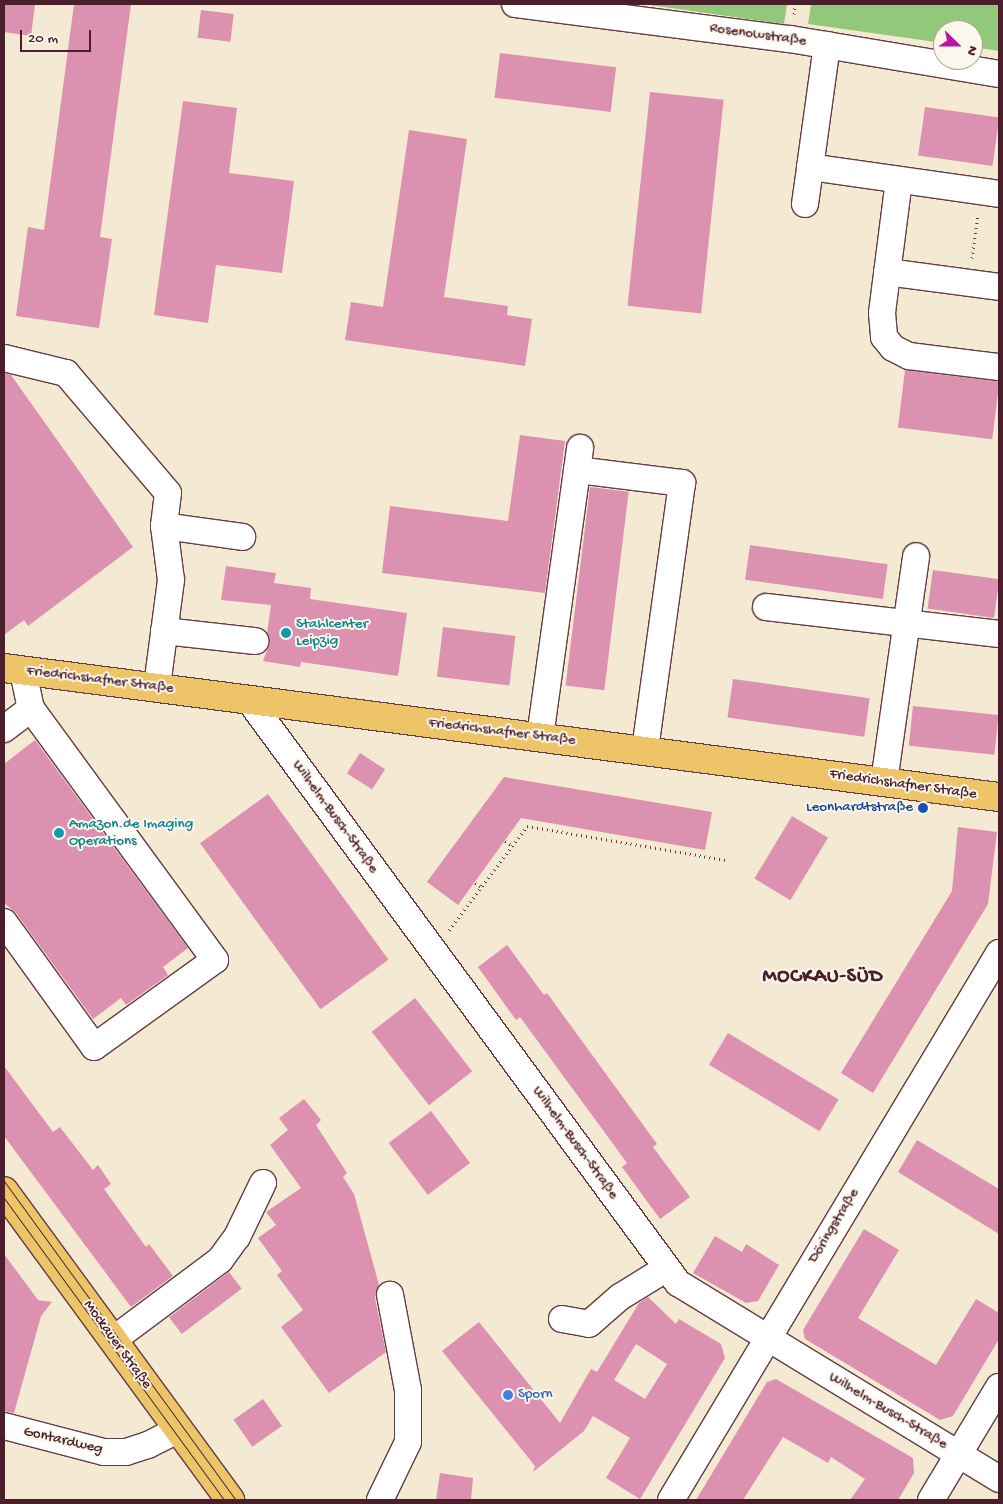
<!DOCTYPE html>
<meta charset="utf-8">
<style>
body{margin:0}
#map{position:relative;width:1003px;height:1504px;overflow:hidden;background:#f4e9d2;font-family:"Gochi Hand",sans-serif}
div>[style]{position:absolute}
.green>*{inset:0;background:#92c87a}
.building>*{inset:0;background:#dd91b1;transform-origin:0 0}
.path>*{height:3px;margin-top:-1.5px;transform-origin:0;background:repeating-linear-gradient(90deg,#643d44 0 1px,transparent 0 5px)}
.roads{filter:drop-shadow(1px 0 #643d44) drop-shadow(-1px 0 #643d44) drop-shadow(0 1px #643d44) drop-shadow(0 -1px #643d44)}
.minor>*{height:26px;margin:-13px;padding:0 13px;transform-origin:13px;border-radius:13px;background:#fff}
.major>*{height:28px;margin:-14px;padding:0 14px;transform-origin:14px;border-radius:14px;background:#eec469}
.tram>*{height:1px;margin:-0.5px;padding:0 0.5px;transform-origin:0.5px;border-radius:0.5px;background:#4a1f2b}
.dots>*{width:14px;height:14px;translate:-50% -50%;box-sizing:border-box;border:2px solid #fbf7ec;border-radius:50%}
span{translate:-50% -50%;white-space:nowrap;text-align:center;line-height:1.15;-webkit-text-stroke:4px #fbf7ec;paint-order:stroke}
.street-label{font-size:15px;color:#4a1f2b}
.culture-label{font-size:15px;color:#0d838f}
.left{translate:0 -50%;text-align:left}
.transit-label{font-size:15px;color:#164399}
.right{translate:-100% -50%;text-align:right}
.shop-label{font-size:15px;color:#366cbe}
.district-label{font-size:20px;color:#4a1f2b;font-weight:700;letter-spacing:1px}
.frame{position:absolute;inset:0;border:5px solid #4a1f2b;pointer-events:none}
.north{position:absolute;left:933px;top:20px;width:50px;height:50px;box-sizing:border-box;background:#fbf7ec;border:1px solid #b4a19f;border-radius:50%;rotate:112deg;font-size:14px;font-weight:700;line-height:20px;text-align:center;color:#4a1f2b}
.north::after{content:'';display:block;margin:auto;width:18px;height:22px;background:#b5179e;clip-path:polygon(50% 0,100% 100%,50% 72%,0 100%)}
.scale{position:absolute;left:20px;top:30px;width:71px;height:22px;box-sizing:border-box;border:2px solid #4a1f2b;border-top:0;padding-left:6px;font-size:15px;line-height:18px;white-space:nowrap;color:#4a1f2b;-webkit-text-stroke:4px #fbf7ec;paint-order:stroke}
</style>
<div id="map">
<div class="green">
<i style="clip-path:polygon(643px 4px,787px 4px,784px 24px)"></i>
<i style="clip-path:polygon(811px 4px,999px 4px,999px 51px,973px 47px,973px 30px,943px 30px,943px 43px,808px 24px)"></i>
</div>
<div class="building">
<i style="clip-path:polygon(4px 4px,35px 4px,31px 36px,4px 32px)"></i>
<i style="clip-path:polygon(74px 4px,131px 4px,100px 237px,112px 239px,99px 328px,16px 316px,28px 227px,44px 230px)"></i>
<i style="left:201px;top:10px;width:33px;height:28px;rotate:7deg"></i>
<i style="left:500px;top:53px;width:117px;height:45px;rotate:7deg"></i>
<i style="left:650px;top:92px;width:74px;height:215px;rotate:6deg"></i>
<i style="clip-path:polygon(183px 101px,237px 108px,229px 173px,294px 181px,282px 273px,216px 265px,208px 323px,154px 315px)"></i>
<i style="left:925px;top:107px;width:75px;height:49px;rotate:8deg"></i>
<i style="clip-path:polygon(409px 130px,467px 139px,444px 297px,508px 306px,507px 315px,532px 319px,525px 366px,345px 340px,351px 302px,383px 307px)"></i>
<i style="left:905px;top:370px;width:95px;height:58px;rotate:7deg"></i>
<i style="clip-path:polygon(4px 373px,11px 375px,133px 547px,28px 626px,24px 620px,4px 635px)"></i>
<i style="clip-path:polygon(520px 435px,565px 441px,545px 593px,382px 573px,390px 506px,508px 521px)"></i>
<i style="left:590px;top:487px;width:39px;height:200px;rotate:7deg"></i>
<i style="left:750px;top:545px;width:139px;height:35px;rotate:8deg"></i>
<i style="clip-path:polygon(226px 566px,276px 573px,274px 583px,311px 588px,310px 599px,407px 613px,398px 676px,301px 662px,300px 667px,263px 661px,270px 643px,267px 633px,271px 605px,221px 600px)"></i>
<i style="left:933px;top:570px;width:67px;height:39px;rotate:8deg"></i>
<i style="left:443px;top:627px;width:73px;height:50px;rotate:7deg"></i>
<i style="left:733px;top:679px;width:138px;height:39px;rotate:8deg"></i>
<i style="left:913px;top:706px;width:86px;height:40px;rotate:6deg"></i>
<i style="clip-path:polygon(35px 740px,188px 948px,163px 967px,168px 975px,126px 1005px,121px 998px,93px 1019px,16px 913px,4px 903px,4px 764px)"></i>
<i style="left:360px;top:753px;width:30px;height:24px;rotate:33deg"></i>
<i style="clip-path:polygon(504px 777px,712px 812px,705px 850px,521px 818px,458px 905px,427px 882px)"></i>
<i style="left:268px;top:794px;width:205px;height:84px;rotate:54deg"></i>
<i style="left:792px;top:816px;width:42px;height:73px;rotate:31deg"></i>
<i style="clip-path:polygon(958px 827px,997px 832px,988px 904px,873px 1093px,841px 1073px,952px 891px)"></i>
<i style="clip-path:polygon(507px 945px,544px 995px,547px 993px,657px 1144px,653px 1147px,690px 1197px,660px 1219px,622px 1167px,627px 1163px,520px 1017px,516px 1020px,478px 967px)"></i>
<i style="left:415px;top:998px;width:93px;height:55px;rotate:52deg"></i>
<i style="left:728px;top:1033px;width:129px;height:37px;rotate:31deg"></i>
<i style="clip-path:polygon(4px 1066px,53px 1132px,60px 1127px,93px 1170px,98px 1165px,111px 1184px,104px 1189px,146px 1247px,149px 1244px,173px 1276px,131px 1307px,4px 1136px)"></i>
<i style="clip-path:polygon(304px 1099px,321px 1120px,316px 1125px,347px 1173px,343px 1177px,354px 1194px,379px 1285px,375px 1298px,386px 1352px,329px 1393px,281px 1327px,303px 1310px,277px 1275px,282px 1271px,258px 1238px,276px 1225px,266px 1212px,301px 1188px,270px 1145px,288px 1130px,279px 1118px)"></i>
<i style="left:431px;top:1111px;width:65px;height:53px;rotate:53deg"></i>
<i style="clip-path:polygon(917px 1140px,999px 1189px,999px 1234px,898px 1172px)"></i>
<i style="clip-path:polygon(864px 1229px,899px 1250px,858px 1318px,936px 1365px,976px 1299px,999px 1313px,999px 1339px,953px 1416px,940px 1420px,805px 1339px,803px 1330px)"></i>
<i style="clip-path:polygon(715px 1236px,742px 1252px,746px 1244px,779px 1265px,758px 1301px,746px 1303px,693px 1273px)"></i>
<i style="clip-path:polygon(4px 1254px,38px 1300px,52px 1302px,41px 1316px,14px 1413px,4px 1411px)"></i>
<i style="left:229px;top:1272px;width:21px;height:75px;rotate:53deg"></i>
<i style="clip-path:polygon(evenodd,648px 1297px,676px 1324px,679px 1319px,721px 1344px,725px 1358px,640px 1499px,606px 1478px,630px 1438px,593px 1416px,584px 1431px,533px 1472px,535px 1466px,442px 1351px,479px 1322px,560px 1423px,591px 1369px,597px 1372px,639px 1303px,648px 1297px,636px 1344px,667px 1364px,645px 1399px,614px 1380px,636px 1344px)"></i>
<i style="clip-path:polygon(776px 1379px,913px 1458px,914px 1473px,898px 1500px,850px 1500px,865px 1479px,831px 1457px,828px 1463px,783px 1437px,743px 1500px,696px 1500px,767px 1382px)"></i>
<i style="left:263px;top:1399px;width:33px;height:36px;rotate:55deg"></i>
<i style="clip-path:polygon(440px 1473px,473px 1478px,471px 1500px,436px 1500px)"></i>
</div>
<div class="path">
<i style="left:794px;top:14px;width:10px;rotate:-84deg"></i>
<i style="left:972px;top:258px;width:44px;rotate:-82.2deg"></i>
<i style="left:505px;top:841px;width:9px;rotate:32deg"></i>
<i style="left:475px;top:883px;width:8px;rotate:30deg"></i>
<i style="left:449px;top:930px;width:130px;rotate:-53.1deg"></i>
<i style="left:527px;top:826px;width:202px;rotate:9.7deg"></i>
</div>
<div class="roads">
<div class="minor">
<i style="left:515px;top:4px;width:277px;rotate:7.3deg"></i>
<i style="left:790px;top:39px;width:212px;rotate:9.5deg"></i>
<i style="left:827px;top:45px;width:123px;rotate:97.9deg"></i>
<i style="left:810px;top:167px;width:191px;rotate:8.1deg"></i>
<i style="left:899px;top:180px;width:134px;rotate:97.3deg"></i>
<i style="left:882px;top:313px;width:24px;rotate:85deg"></i>
<i style="left:884px;top:337px;width:14px;rotate:51deg"></i>
<i style="left:893px;top:348px;width:18px;rotate:27deg"></i>
<i style="left:909px;top:356px;width:91px;rotate:7deg"></i>
<i style="left:805px;top:204px;width:37px;rotate:-82deg"></i>
<i style="left:887px;top:272px;width:113px;rotate:7.6deg"></i>
<i style="left:4px;top:358px;width:64px;rotate:13.6deg"></i>
<i style="left:66px;top:373px;width:157px;rotate:49.6deg"></i>
<i style="left:168px;top:493px;width:33px;rotate:97deg"></i>
<i style="left:164px;top:526px;width:54px;rotate:82.6deg"></i>
<i style="left:171px;top:580px;width:108px;rotate:97.5deg"></i>
<i style="left:577px;top:470px;width:106px;rotate:7.1deg"></i>
<i style="left:682px;top:483px;width:270px;rotate:97.9deg"></i>
<i style="left:164px;top:526px;width:79px;rotate:8deg"></i>
<i style="left:766px;top:607px;width:235px;rotate:6.6deg"></i>
<i style="left:164px;top:631px;width:92px;rotate:6.3deg"></i>
<i style="left:249px;top:700px;width:724px;rotate:53.65deg"></i>
<i style="left:678px;top:1283px;width:376px;rotate:31.4deg"></i>
<i style="left:4px;top:729px;width:34px;rotate:-37deg"></i>
<i style="left:540px;top:737px;width:292px;rotate:-82.1deg"></i>
<i style="left:884px;top:782px;width:228px;rotate:-81.9deg"></i>
<i style="left:4px;top:922px;width:154px;rotate:54.2deg"></i>
<i style="left:94px;top:1047px;width:149px;rotate:-35.7deg"></i>
<i style="left:215px;top:960px;width:311px;rotate:-126.2deg"></i>
<i style="left:31px;top:709px;width:40px;rotate:-102deg"></i>
<i style="left:562px;top:1319px;width:27px;rotate:10deg"></i>
<i style="left:589px;top:1324px;width:41px;rotate:-41.1deg"></i>
<i style="left:620px;top:1297px;width:55px;rotate:-31.7deg"></i>
<i style="left:113px;top:1340px;width:134px;rotate:-36.8deg"></i>
<i style="left:220px;top:1260px;width:29px;rotate:-54deg"></i>
<i style="left:237px;top:1237px;width:60px;rotate:-64.3deg"></i>
<i style="left:4px;top:1426px;width:103px;rotate:14.6deg"></i>
<i style="left:104px;top:1452px;width:22px"></i>
<i style="left:126px;top:1452px;width:23px;rotate:-18deg"></i>
<i style="left:148px;top:1445px;width:35px;rotate:-27deg"></i>
<i style="left:380px;top:1500px;width:64px;rotate:-64.2deg"></i>
<i style="left:408px;top:1442px;width:52px;rotate:-90deg"></i>
<i style="left:408px;top:1390px;width:97px;rotate:-100.7deg"></i>
<i style="left:671px;top:1500px;width:638px;rotate:-59.05deg"></i>
<i style="left:931px;top:1500px;width:132px;rotate:-59deg"></i>
</div>
<div class="major">
<i style="left:4px;top:668px;width:1003px;rotate:7.39deg"></i>
<i style="left:4px;top:1191px;width:383px;rotate:53.8deg"></i>
</div>
</div>
<div class="tram">
<i style="left:4px;top:1181px;width:394px;rotate:54deg"></i>
<i style="left:4px;top:1198px;width:374px;rotate:53.9deg"></i>
</div>
<div class="dots">
<i style="left:286px;top:633px;background:#0f9aa8"></i>
<i style="left:923px;top:808px;background:#1a4fb4"></i>
<i style="left:59px;top:833px;background:#0f9aa8"></i>
<i style="left:508px;top:1395px;background:#3f7fe0"></i>
</div>
<div class="street-label">
<span style="left:758px;top:35px;rotate:8deg">Rosenowstraße</span>
<span style="left:100px;top:680px;rotate:7deg">Friedrichshafner Straße</span>
<span style="left:502px;top:732px;rotate:7deg">Friedrichshafner Straße</span>
<span style="left:903px;top:785px;rotate:8deg">Friedrichshafner Straße</span>
<span style="left:335px;top:817px;rotate:54deg">Wilhelm-Busch-Straße</span>
<span style="left:575px;top:1143px;rotate:54deg">Wilhelm-Busch-Straße</span>
<span style="left:834px;top:1226px;rotate:-59deg">Döringstraße</span>
<span style="left:117px;top:1345px;rotate:54deg">Mockauer Straße</span>
<span style="left:888px;top:1411px;rotate:31deg">Wilhelm-Busch-Straße</span>
<span style="left:63px;top:1441px;rotate:13deg">Gontardweg</span>
</div>
<div class="culture-label">
<span class="left" style="left:296px;top:633px">Stahlcenter<br>Leipzig</span>
<span class="left" style="left:69px;top:833px">Amazon.de Imaging<br>Operations</span>
</div>
<div class="transit-label">
<span class="right" style="left:913px;top:808px">Leonhardtstraße</span>
</div>
<div class="shop-label">
<span class="left" style="left:518px;top:1395px">Sporn</span>
</div>
<div class="district-label">
<span style="left:823px;top:977px">MOCKAU-SÜD</span>
</div>
<div class="frame"></div>
<div class="north">N</div>
<div class="scale">20 m</div>
</div>
